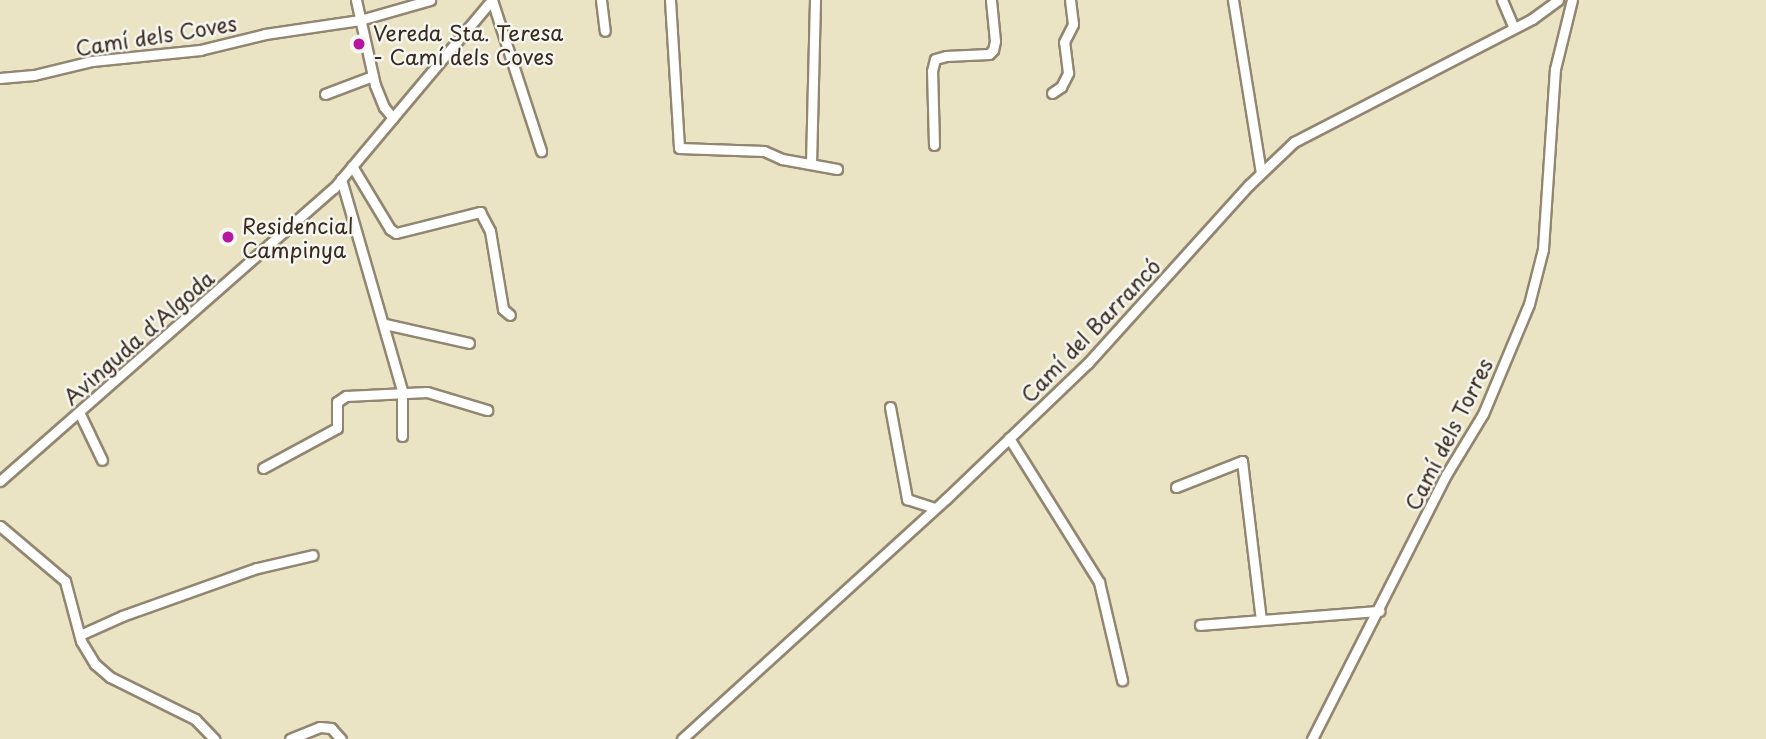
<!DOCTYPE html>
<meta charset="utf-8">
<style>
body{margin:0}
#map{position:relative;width:1766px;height:739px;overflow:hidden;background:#eae3c4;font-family:"Playpen Sans",sans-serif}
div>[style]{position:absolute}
.roads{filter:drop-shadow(2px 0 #928671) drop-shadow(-2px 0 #928671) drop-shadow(0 2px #928671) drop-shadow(0 -2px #928671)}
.minor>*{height:9px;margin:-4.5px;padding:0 4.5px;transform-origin:4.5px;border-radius:4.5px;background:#fff}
.dots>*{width:19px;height:19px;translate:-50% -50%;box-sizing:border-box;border:4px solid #f6f6f2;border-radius:50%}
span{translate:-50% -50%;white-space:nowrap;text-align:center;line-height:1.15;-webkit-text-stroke:5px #f6f6f2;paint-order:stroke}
.poi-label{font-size:21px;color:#3b2a1e}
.left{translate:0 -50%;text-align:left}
.street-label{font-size:21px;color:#3b2a1e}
</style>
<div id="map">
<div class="roads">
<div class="minor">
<i style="left:356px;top:0;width:87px;rotate:77.4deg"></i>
<i style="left:375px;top:85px;width:24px;rotate:68deg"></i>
<i style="left:384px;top:107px;width:14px;rotate:51deg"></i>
<i style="left:492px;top:0;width:159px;rotate:72deg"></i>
<i style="left:601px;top:0;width:31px;rotate:83deg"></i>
<i style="left:670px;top:0;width:148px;rotate:86.5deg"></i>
<i style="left:679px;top:148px;width:85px;rotate:2deg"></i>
<i style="left:764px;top:151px;width:20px;rotate:24deg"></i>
<i style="left:782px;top:159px;width:56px;rotate:10.3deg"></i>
<i style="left:1233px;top:0;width:174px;rotate:80.8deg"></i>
<i style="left:1502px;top:0;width:30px;rotate:67deg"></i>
<i style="left:0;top:78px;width:34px;rotate:-5deg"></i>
<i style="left:34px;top:75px;width:60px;rotate:-13.6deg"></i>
<i style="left:92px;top:61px;width:109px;rotate:-5.8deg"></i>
<i style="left:200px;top:50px;width:67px;rotate:-13.8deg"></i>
<i style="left:265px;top:34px;width:96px;rotate:-8.4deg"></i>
<i style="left:360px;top:20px;width:73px;rotate:-15.9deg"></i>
<i style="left:1052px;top:93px;width:11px;rotate:-34deg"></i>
<i style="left:1061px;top:87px;width:16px;rotate:-63deg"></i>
<i style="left:1068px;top:73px;width:31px;rotate:-97deg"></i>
<i style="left:1064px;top:42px;width:20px;rotate:-63deg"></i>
<i style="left:1073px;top:24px;width:24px;rotate:-97deg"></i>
<i style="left:325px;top:94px;width:51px;rotate:-20.6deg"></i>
<i style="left:934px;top:145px;width:74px;rotate:-91.5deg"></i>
<i style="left:932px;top:71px;width:12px;rotate:-76deg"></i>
<i style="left:935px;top:59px;width:11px;rotate:-15deg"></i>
<i style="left:946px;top:56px;width:43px;rotate:-2.7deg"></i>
<i style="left:989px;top:54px;width:6px;rotate:-45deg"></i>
<i style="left:993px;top:50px;width:9px;rotate:-77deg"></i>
<i style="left:995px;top:41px;width:41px;rotate:-95.6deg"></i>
<i style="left:811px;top:164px;width:164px;rotate:-88.6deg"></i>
<i style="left:352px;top:166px;width:74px;rotate:58.9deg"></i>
<i style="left:390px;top:229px;width:7px;rotate:34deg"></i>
<i style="left:396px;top:233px;width:87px;rotate:-14deg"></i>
<i style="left:480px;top:212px;width:21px;rotate:62deg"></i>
<i style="left:490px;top:231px;width:79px;rotate:80.5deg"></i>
<i style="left:503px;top:309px;width:9px;rotate:41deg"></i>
<i style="left:341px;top:179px;width:221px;rotate:73.9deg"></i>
<i style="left:402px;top:391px;width:45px;rotate:90deg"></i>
<i style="left:385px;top:324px;width:86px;rotate:12.7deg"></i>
<i style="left:890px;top:407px;width:94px;rotate:79.5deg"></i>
<i style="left:907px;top:499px;width:29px;rotate:18deg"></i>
<i style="left:79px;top:412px;width:53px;rotate:64.4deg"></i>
<i style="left:1009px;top:438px;width:170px;rotate:58deg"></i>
<i style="left:1099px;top:582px;width:101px;rotate:76.8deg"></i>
<i style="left:263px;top:468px;width:84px;rotate:-28.4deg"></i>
<i style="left:337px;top:428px;width:26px;rotate:-90deg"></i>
<i style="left:337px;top:402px;width:11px;rotate:-34deg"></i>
<i style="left:346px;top:396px;width:81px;rotate:-2.8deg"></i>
<i style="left:427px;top:392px;width:63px;rotate:16.7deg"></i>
<i style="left:0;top:481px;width:444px;rotate:-41.3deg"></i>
<i style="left:334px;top:188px;width:246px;rotate:-50deg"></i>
<i style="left:1176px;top:487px;width:71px;rotate:-21.5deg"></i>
<i style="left:1242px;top:461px;width:160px;rotate:83.2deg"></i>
<i style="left:0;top:526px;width:85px;rotate:40.2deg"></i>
<i style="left:65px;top:581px;width:62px;rotate:75.1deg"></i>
<i style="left:81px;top:641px;width:27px;rotate:59deg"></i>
<i style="left:95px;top:664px;width:20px;rotate:41deg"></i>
<i style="left:110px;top:677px;width:95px;rotate:26.3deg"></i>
<i style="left:195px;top:719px;width:28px;rotate:46deg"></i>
<i style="left:1200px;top:625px;width:180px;rotate:-4.5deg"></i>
<i style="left:80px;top:635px;width:46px;rotate:-24.3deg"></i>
<i style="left:122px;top:616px;width:143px;rotate:-19.6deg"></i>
<i style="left:257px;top:568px;width:57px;rotate:-13.1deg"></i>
<i style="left:290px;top:739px;width:32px;rotate:-22deg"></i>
<i style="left:320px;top:727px;width:11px;rotate:5deg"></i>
<i style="left:331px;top:728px;width:15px;rotate:48deg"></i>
<i style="left:682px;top:739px;width:357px;rotate:-42.3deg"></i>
<i style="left:946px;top:499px;width:197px;rotate:-43.8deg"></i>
<i style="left:1088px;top:363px;width:240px;rotate:-47.9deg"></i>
<i style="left:1249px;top:185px;width:62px;rotate:-43.7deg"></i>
<i style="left:1294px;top:142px;width:268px;rotate:-27.3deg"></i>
<i style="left:1532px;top:19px;width:32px;rotate:-36deg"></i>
<i style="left:1312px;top:739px;width:296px;rotate:-63.1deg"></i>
<i style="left:1446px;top:475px;width:71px;rotate:-58.8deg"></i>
<i style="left:1483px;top:414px;width:119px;rotate:-67.3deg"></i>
<i style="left:1529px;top:304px;width:57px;rotate:-75.7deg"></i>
<i style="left:1543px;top:249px;width:180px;rotate:-86.2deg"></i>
<i style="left:1555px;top:69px;width:71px;rotate:-76.2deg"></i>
</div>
</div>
<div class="dots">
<i style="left:359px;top:44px;background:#b5179e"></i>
<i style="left:228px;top:237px;background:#b5179e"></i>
</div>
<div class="poi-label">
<span class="left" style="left:373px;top:44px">Vereda Sta. Teresa<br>- Camí dels Coves</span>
<span class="left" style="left:242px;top:237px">Residencial<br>Campinya</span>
</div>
<div class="street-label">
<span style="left:156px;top:35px;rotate:-9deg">Camí dels Coves</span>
<span style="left:1090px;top:330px;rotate:-46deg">Camí del Barrancó</span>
<span style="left:138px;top:337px;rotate:-41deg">Avinguda d'Algoda</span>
<span style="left:1448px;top:434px;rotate:-63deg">Camí dels Torres</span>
</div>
</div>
